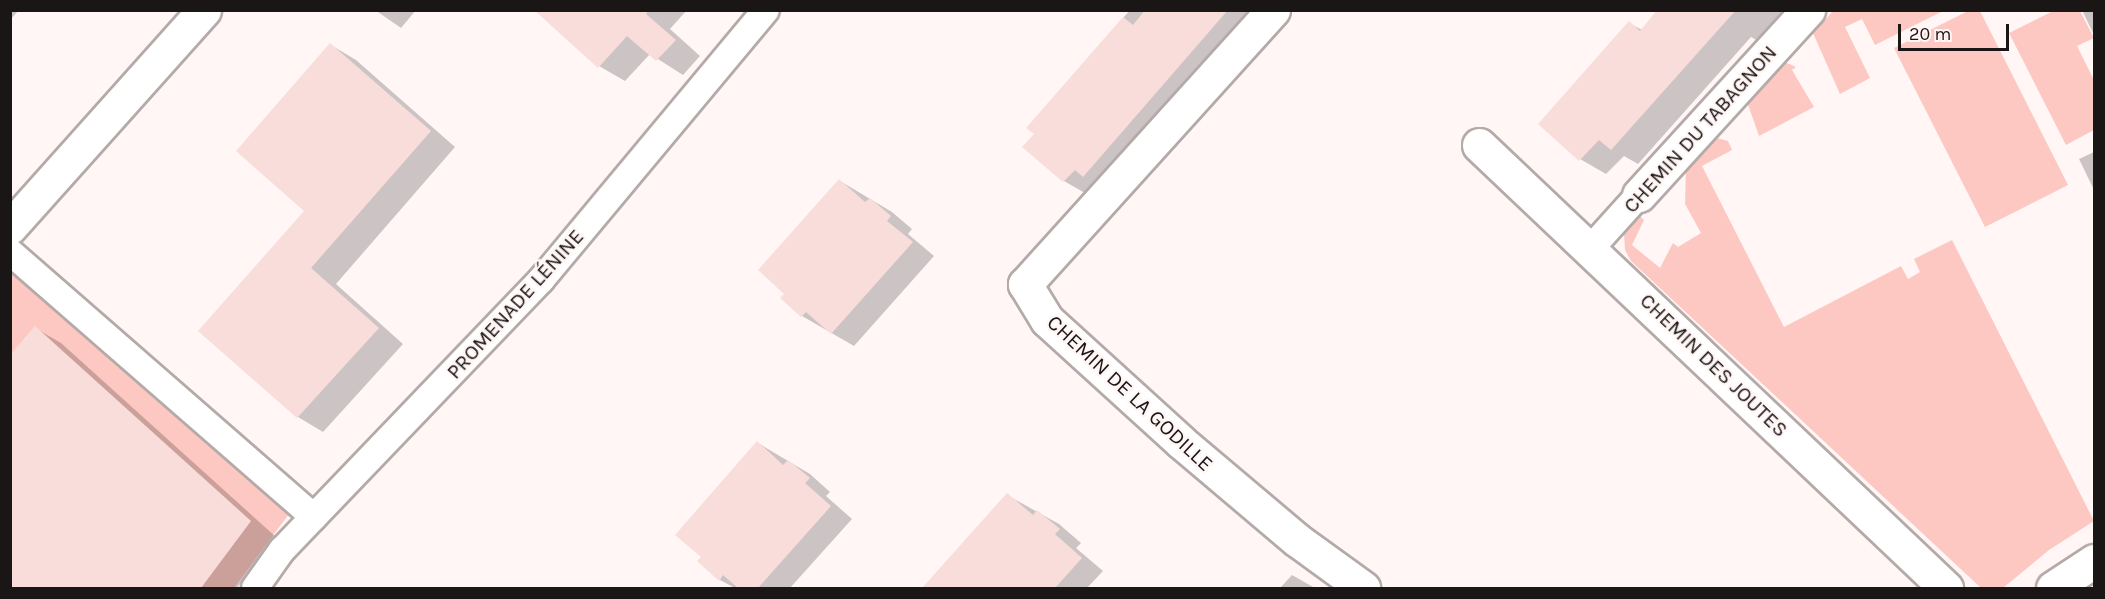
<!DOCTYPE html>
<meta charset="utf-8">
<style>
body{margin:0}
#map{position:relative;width:2105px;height:599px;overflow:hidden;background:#fff6f5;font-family:Karla,sans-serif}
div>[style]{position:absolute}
.green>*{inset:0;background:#fec8c2}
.shadow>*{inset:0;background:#0003}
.building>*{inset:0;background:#f8ddda}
.roads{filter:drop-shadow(2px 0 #b4aaa8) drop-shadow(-2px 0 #b4aaa8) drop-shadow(0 2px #b4aaa8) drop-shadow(0 -2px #b4aaa8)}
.pedestrian>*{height:26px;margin:-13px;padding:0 13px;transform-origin:13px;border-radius:13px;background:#fff}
.minor>*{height:33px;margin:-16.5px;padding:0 16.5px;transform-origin:16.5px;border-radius:16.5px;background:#fff}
.tertiary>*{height:33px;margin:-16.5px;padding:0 16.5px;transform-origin:16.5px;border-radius:16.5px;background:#fff}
span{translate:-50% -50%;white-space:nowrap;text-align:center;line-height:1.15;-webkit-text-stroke:4.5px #fff6f5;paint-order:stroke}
.street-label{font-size:21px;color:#1a1616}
.frame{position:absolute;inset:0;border:12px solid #1a1616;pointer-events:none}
.scale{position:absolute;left:1898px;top:24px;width:111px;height:27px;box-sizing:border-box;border:3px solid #1a1616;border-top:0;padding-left:8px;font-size:18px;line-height:21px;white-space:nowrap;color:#1a1616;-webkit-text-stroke:4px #fff6f5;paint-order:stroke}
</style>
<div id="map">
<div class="green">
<i style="clip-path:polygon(1833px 11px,1833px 10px,1943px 11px,1875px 45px,1862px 19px,1845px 27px,1870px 78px,1840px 94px,1813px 33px)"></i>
<i style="clip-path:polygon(1968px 11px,1980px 11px,2068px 185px,1985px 227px,1894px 48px)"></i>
<i style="clip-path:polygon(2053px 11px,2080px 11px,2094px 38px,2077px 46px,2094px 80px,2094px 130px,2066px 145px,2009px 33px)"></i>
<i style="clip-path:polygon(1778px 59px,1796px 67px,1792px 70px,1814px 107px,1759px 136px,1745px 96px)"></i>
<i style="clip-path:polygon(1717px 138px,1728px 141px,1732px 150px,1702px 166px,1784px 327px,1901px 266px,1908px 279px,1920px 272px,1914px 259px,1952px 240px,2094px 521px,2049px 550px,2003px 588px,1981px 588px,1631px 261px,1625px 250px,1624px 233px,1635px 211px,1644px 220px,1632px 245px,1660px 268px,1673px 243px,1678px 247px,1701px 233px,1685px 204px,1686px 168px,1706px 140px)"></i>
<i style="clip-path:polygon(10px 269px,289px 514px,234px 588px,11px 588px)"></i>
</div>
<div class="shadow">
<i style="clip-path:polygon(10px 10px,19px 10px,10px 20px)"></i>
<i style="clip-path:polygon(375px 10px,416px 10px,401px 28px)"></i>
<i style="clip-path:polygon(536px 10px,687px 10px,670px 29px,700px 56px,683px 75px,650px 54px,625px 81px,599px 66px)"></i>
<i style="clip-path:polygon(1130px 10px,1267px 10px,1090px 196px,1064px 181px,1024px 147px,1036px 134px,1028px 128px)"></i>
<i style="clip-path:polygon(1659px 10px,1796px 10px,1765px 45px,1751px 37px,1638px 164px,1624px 156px,1606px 174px,1580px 159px,1629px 23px,1642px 30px)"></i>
<i style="clip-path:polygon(2082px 10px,2094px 10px,2094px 35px)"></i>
<i style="clip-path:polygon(331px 45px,356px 60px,455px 147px,336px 284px,403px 344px,323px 432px,298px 417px)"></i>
<i style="clip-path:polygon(2094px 152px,2094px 190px,2079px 159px)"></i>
<i style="clip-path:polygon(840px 181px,892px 212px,912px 229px,908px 234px,934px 256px,854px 346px,802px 316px)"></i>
<i style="clip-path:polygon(35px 328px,61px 343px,276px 537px,237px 588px,20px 588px,10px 581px)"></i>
<i style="clip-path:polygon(758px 443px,810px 474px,830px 492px,826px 496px,852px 519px,790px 588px,735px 588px,720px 580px)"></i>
<i style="clip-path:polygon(1007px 495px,1059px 524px,1081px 543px,1076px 548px,1103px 571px,1087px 588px,926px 586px)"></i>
<i style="clip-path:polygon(1292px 575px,1315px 588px,1280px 588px)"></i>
</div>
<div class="building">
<i style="clip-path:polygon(534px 10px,649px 10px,646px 14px,676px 40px,656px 61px,627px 36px,598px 68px)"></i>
<i style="clip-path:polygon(1145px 10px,1228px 10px,1083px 177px,1075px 170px,1063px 182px,1022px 147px,1034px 134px,1026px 128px,1123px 17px,1133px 25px)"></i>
<i style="clip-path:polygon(1657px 10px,1736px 10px,1611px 150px,1599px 140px,1579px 161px,1538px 124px,1629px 21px,1640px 31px)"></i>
<i style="clip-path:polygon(330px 43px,431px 131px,311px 268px,379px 328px,297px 418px,198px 331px,304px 211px,236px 151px)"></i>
<i style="clip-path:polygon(839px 179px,865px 202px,870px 198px,891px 216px,887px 221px,913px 242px,831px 334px,806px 312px,801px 317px,780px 298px,784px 294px,758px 270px)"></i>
<i style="clip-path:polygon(35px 326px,251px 521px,201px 588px,10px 588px,10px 355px)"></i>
<i style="clip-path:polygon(757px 441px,783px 465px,788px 460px,810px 478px,805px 483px,831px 506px,758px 588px,738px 588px,723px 575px,719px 581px,697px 561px,701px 557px,675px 535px)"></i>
<i style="clip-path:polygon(1007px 493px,1033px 515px,1037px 510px,1060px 529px,1055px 534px,1082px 558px,1055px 588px,922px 588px)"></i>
</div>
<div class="roads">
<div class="pedestrian">
<i style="left:1592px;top:247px;width:70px;rotate:-47.9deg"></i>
<i style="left:10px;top:252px;width:403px;rotate:41.1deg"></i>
<i style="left:255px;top:588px;width:47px;rotate:-54.6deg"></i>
<i style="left:282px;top:550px;width:374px;rotate:-46.2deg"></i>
<i style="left:541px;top:280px;width:351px;rotate:-50.2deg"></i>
</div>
<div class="minor">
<i style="left:1273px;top:10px;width:370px;rotate:132.1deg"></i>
<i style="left:1025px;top:284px;width:42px;rotate:58.6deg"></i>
<i style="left:1047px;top:320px;width:181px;rotate:42.3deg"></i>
<i style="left:1181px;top:442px;width:152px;rotate:40.2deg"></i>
<i style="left:1297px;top:540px;width:82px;rotate:36deg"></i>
<i style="left:1479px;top:145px;width:644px;rotate:43.49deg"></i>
<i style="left:1639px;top:195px;width:251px;rotate:-47.6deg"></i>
<i style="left:2053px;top:588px;width:49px;rotate:-33.4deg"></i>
</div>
<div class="tertiary">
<i style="left:10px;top:227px;width:291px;rotate:-48.2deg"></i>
</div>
</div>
<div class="street-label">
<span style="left:1700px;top:129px;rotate:-48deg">CHEMIN DU TABAGNON</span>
<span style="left:515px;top:304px;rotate:-48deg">PROMENADE LÉNINE</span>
<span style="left:1714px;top:365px;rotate:44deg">CHEMIN DES JOUTES</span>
<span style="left:1130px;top:393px;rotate:43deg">CHEMIN DE LA GODILLE</span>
</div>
<div class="frame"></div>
<div class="scale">20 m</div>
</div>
